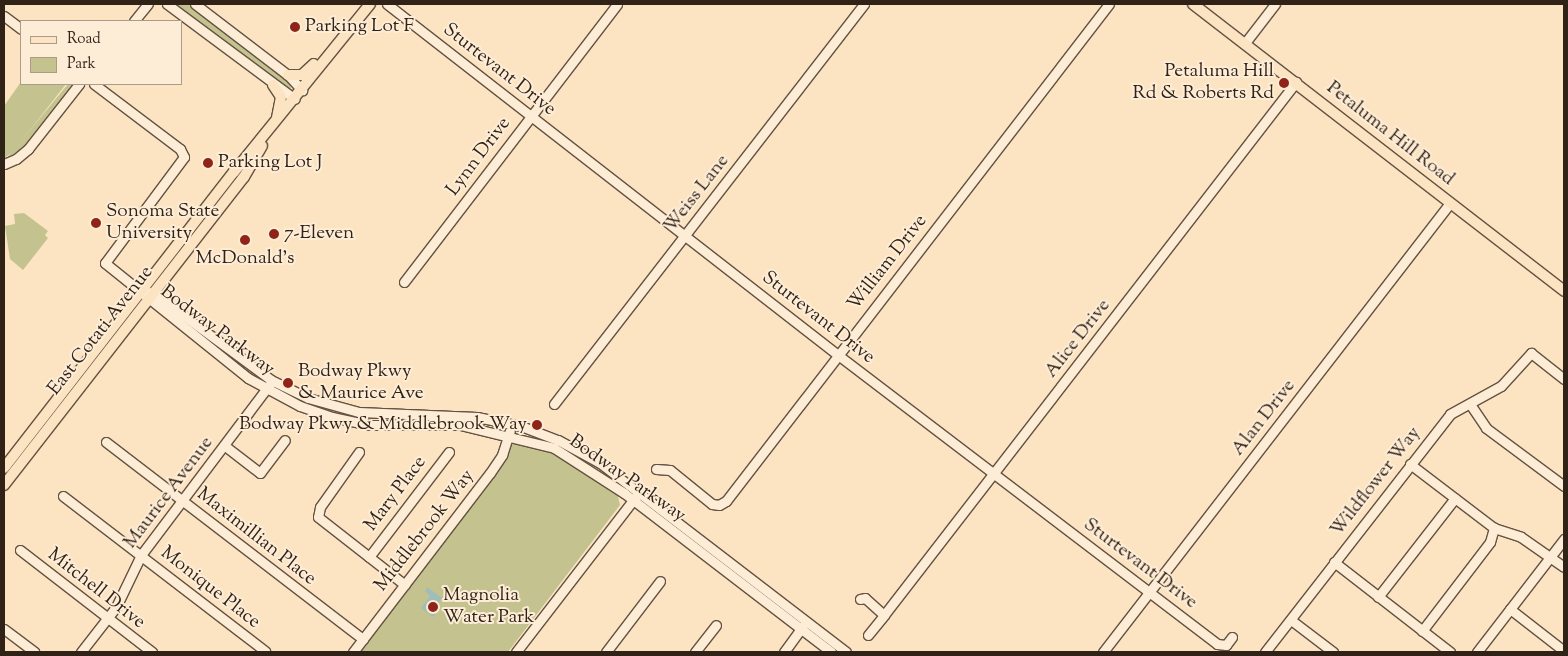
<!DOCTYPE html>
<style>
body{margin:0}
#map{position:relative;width:1568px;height:656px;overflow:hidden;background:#fce4c2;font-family:"Sorts Mill Goudy",serif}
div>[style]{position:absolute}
.green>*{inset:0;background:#c4c28f}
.water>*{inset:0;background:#a0beb8}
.roads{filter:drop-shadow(1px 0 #645242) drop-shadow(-1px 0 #645242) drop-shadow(0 1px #645242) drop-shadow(0 -1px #645242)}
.minor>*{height:9px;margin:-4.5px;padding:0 4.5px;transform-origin:4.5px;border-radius:4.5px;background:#fdedd7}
.major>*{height:10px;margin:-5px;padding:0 5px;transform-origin:5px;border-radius:5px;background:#fce4c2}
.dots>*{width:14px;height:14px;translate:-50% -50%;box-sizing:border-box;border:2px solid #fdedd7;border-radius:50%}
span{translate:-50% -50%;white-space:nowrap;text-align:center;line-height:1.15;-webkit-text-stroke:4px #fdedd7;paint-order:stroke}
.poi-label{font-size:19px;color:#312217}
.left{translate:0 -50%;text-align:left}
.right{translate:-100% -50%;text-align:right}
.street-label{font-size:19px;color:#312217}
.frame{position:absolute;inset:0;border:5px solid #312217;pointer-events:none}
.legend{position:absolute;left:20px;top:20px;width:162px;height:65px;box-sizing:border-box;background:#fdedd7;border:1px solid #ab9c8a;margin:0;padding:6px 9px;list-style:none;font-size:15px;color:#312217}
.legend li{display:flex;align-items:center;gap:10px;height:25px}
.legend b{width:25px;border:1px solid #ab9c8a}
</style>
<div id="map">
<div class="green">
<i style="clip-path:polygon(173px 4px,188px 4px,289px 82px,291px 88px,287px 90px)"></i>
<i style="clip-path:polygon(21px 82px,66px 84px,12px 153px,4px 158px,4px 106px)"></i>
<i style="clip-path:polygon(68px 84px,74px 84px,24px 148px,7px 158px)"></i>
<i style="clip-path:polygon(24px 213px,48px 231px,45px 235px,48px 238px,23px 270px,10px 259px,5px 226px,15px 224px,14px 214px)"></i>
<i style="clip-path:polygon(512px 441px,524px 441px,573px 463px,617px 492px,620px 505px,508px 652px,354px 652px)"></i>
</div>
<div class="water">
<i style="clip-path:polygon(427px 587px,442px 598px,433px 610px,436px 613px,433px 617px,421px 608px,430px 596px,425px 591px)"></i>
</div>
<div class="roads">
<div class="minor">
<i style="left:167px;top:4px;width:159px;rotate:36.6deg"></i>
<i style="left:195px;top:4px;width:117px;rotate:37.4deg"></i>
<i style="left:288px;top:75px;width:21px;rotate:47deg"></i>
<i style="left:387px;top:4px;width:571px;rotate:37.89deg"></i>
<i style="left:838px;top:355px;width:477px;rotate:37.3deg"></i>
<i style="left:1217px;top:644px;width:9px;rotate:6deg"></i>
<i style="left:1226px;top:645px;width:10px;rotate:-53deg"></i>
<i style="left:4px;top:16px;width:21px;rotate:37deg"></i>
<i style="left:134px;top:21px;width:22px;rotate:-51deg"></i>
<i style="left:1245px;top:43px;width:49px;rotate:-52.4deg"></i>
<i style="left:94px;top:84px;width:108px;rotate:37.1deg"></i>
<i style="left:180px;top:149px;width:9px;rotate:63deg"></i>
<i style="left:184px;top:157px;width:132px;rotate:126.7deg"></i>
<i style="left:105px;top:263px;width:184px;rotate:38.8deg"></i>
<i style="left:248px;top:378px;width:59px;rotate:28.3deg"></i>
<i style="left:300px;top:406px;width:34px;rotate:19deg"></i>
<i style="left:332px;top:417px;width:39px;rotate:12deg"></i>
<i style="left:370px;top:425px;width:90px"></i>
<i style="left:460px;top:425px;width:97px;rotate:13.7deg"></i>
<i style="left:554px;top:448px;width:83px;rotate:32.7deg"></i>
<i style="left:624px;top:493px;width:261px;rotate:37.5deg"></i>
<i style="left:4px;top:164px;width:13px;rotate:-23deg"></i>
<i style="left:16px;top:159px;width:16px;rotate:-40deg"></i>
<i style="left:28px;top:149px;width:83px;rotate:-51.9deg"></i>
<i style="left:404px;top:282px;width:350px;rotate:-52.5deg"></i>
<i style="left:148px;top:292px;width:5px;rotate:11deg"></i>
<i style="left:153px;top:293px;width:147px;rotate:36.4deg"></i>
<i style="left:271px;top:380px;width:41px;rotate:25.9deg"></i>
<i style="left:308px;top:398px;width:53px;rotate:15.4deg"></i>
<i style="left:359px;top:412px;width:118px;rotate:2.4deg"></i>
<i style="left:477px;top:417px;width:45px;rotate:11.6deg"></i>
<i style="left:521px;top:426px;width:40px;rotate:21deg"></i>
<i style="left:558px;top:440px;width:48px;rotate:28.7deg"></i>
<i style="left:600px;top:463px;width:310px;rotate:37.5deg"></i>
<i style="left:554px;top:404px;width:506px;rotate:-52.22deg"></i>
<i style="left:1470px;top:404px;width:29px;rotate:56deg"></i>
<i style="left:1486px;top:428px;width:97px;rotate:36.6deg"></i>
<i style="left:106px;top:442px;width:324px;rotate:37.5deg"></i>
<i style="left:225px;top:446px;width:44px;rotate:37.6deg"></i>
<i style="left:260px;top:473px;width:41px;rotate:-52.9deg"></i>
<i style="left:359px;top:452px;width:67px;rotate:125.3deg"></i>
<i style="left:320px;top:507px;width:10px;rotate:101deg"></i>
<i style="left:318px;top:517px;width:110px;rotate:38deg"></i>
<i style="left:1410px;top:464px;width:106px;rotate:37.3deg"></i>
<i style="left:1494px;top:528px;width:28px;rotate:18deg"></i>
<i style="left:1521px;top:537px;width:52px;rotate:34.9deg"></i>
<i style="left:656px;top:469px;width:14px;rotate:4deg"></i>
<i style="left:670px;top:470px;width:54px;rotate:39deg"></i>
<i style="left:712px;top:504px;width:7px;rotate:8deg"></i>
<i style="left:719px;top:505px;width:8px;rotate:-30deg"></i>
<i style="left:726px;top:501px;width:627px;rotate:-52.38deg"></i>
<i style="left:63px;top:496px;width:255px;rotate:37.5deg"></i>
<i style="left:20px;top:550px;width:167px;rotate:37.7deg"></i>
<i style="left:369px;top:557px;width:132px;rotate:-52.7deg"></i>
<i style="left:1334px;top:562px;width:147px;rotate:37.8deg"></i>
<i style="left:1378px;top:597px;width:125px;rotate:-52.1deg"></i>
<i style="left:860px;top:599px;width:5px;rotate:-11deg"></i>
<i style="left:865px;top:598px;width:25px;rotate:42deg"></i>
<i style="left:884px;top:615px;width:674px;rotate:-52.3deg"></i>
<i style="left:1510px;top:609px;width:68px;rotate:37.9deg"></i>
<i style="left:1291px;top:620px;width:53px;rotate:37.3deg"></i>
<i style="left:4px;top:629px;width:38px;rotate:37deg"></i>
<i style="left:1422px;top:631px;width:112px;rotate:-52.6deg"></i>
<i style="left:1490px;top:542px;width:15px;rotate:-74deg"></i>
<i style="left:868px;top:635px;width:26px;rotate:-51deg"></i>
<i style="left:81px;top:652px;width:57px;rotate:-52.1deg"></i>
<i style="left:116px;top:607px;width:58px;rotate:-64.3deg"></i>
<i style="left:141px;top:555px;width:213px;rotate:-53deg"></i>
<i style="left:353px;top:652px;width:225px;rotate:-52.6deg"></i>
<i style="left:490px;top:473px;width:22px;rotate:-56deg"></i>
<i style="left:502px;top:455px;width:25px;rotate:-72deg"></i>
<i style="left:516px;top:652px;width:197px;rotate:-52.4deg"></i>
<i style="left:606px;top:652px;width:89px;rotate:-52.7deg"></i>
<i style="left:695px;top:652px;width:34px;rotate:-52deg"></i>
<i style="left:784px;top:652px;width:32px;rotate:-54deg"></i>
<i style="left:1103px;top:652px;width:567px;rotate:-52.3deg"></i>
<i style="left:1265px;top:652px;width:301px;rotate:-52.1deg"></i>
<i style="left:1450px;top:414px;width:58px;rotate:-28.8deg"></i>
<i style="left:1501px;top:386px;width:45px;rotate:-47.7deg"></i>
<i style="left:1531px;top:353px;width:42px;rotate:38.2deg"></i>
<i style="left:1477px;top:652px;width:143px;rotate:-52.4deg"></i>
</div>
<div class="major">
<i style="left:1193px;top:4px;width:469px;rotate:37.7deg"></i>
<i style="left:288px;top:75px;width:14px"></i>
<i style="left:302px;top:75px;width:16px;rotate:-43deg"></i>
<i style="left:273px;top:85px;width:14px;rotate:56deg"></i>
<i style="left:281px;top:97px;width:21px;rotate:101deg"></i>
<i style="left:4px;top:468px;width:375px;rotate:-52.2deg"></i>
<i style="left:234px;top:172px;width:216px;rotate:-51deg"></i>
<i style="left:4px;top:485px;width:390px;rotate:-52.1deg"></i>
<i style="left:244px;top:177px;width:36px;rotate:-60deg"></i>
</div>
</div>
<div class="dots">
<i style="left:295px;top:27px;background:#8f2418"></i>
<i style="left:1284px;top:83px;background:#8f2418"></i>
<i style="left:208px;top:163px;background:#8f2418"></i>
<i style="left:96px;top:223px;background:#8f2418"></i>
<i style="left:274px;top:234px;background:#8f2418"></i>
<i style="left:245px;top:240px;background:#8f2418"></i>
<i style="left:288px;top:383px;background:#8f2418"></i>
<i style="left:537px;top:425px;background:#8f2418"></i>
<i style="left:433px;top:607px;background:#8f2418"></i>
</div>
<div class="poi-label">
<span class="left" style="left:305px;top:27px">Parking Lot F</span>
<span class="right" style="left:1274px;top:83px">Petaluma Hill<br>Rd &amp; Roberts Rd</span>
<span class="left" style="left:218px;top:163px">Parking Lot J</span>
<span class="left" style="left:106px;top:223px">Sonoma State<br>University</span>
<span class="left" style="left:284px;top:234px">7-Eleven</span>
<span style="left:245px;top:259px">McDonald's</span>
<span class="left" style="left:298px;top:383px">Bodway Pkwy<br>&amp; Maurice Ave</span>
<span class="right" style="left:527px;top:425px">Bodway Pkwy &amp; Middlebrook Way</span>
<span class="left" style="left:443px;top:607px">Magnolia<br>Water Park</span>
</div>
<div class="street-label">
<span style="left:499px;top:70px;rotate:38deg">Sturtevant Drive</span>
<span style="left:1390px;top:134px;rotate:38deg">Petaluma Hill Road</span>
<span style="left:479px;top:157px;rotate:-53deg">Lynn Drive</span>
<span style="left:697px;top:194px;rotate:-52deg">Weiss Lane</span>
<span style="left:888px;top:263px;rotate:-52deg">William Drive</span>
<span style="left:818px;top:318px;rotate:38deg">Sturtevant Drive</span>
<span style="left:101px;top:331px;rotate:-52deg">East Cotati Avenue</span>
<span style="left:217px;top:331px;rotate:37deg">Bodway Parkway</span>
<span style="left:1078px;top:339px;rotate:-52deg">Alice Drive</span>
<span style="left:1264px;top:418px;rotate:-52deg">Alan Drive</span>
<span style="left:627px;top:479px;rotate:35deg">Bodway Parkway</span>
<span style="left:1376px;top:482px;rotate:-52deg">Wildflower Way</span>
<span style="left:169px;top:493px;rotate:-53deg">Maurice Avenue</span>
<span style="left:396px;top:494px;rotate:-53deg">Mary Place</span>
<span style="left:425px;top:531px;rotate:-52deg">Middlebrook Way</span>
<span style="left:256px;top:537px;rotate:38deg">Maximillian Place</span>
<span style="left:1140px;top:564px;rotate:37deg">Sturtevant Drive</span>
<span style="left:210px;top:588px;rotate:38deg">Monique Place</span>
<span style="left:96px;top:589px;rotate:38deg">Mitchell Drive</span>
</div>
<div class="frame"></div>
<ul class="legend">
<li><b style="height:6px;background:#fce4c2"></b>Road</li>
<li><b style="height:14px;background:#c4c28f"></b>Park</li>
</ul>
</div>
